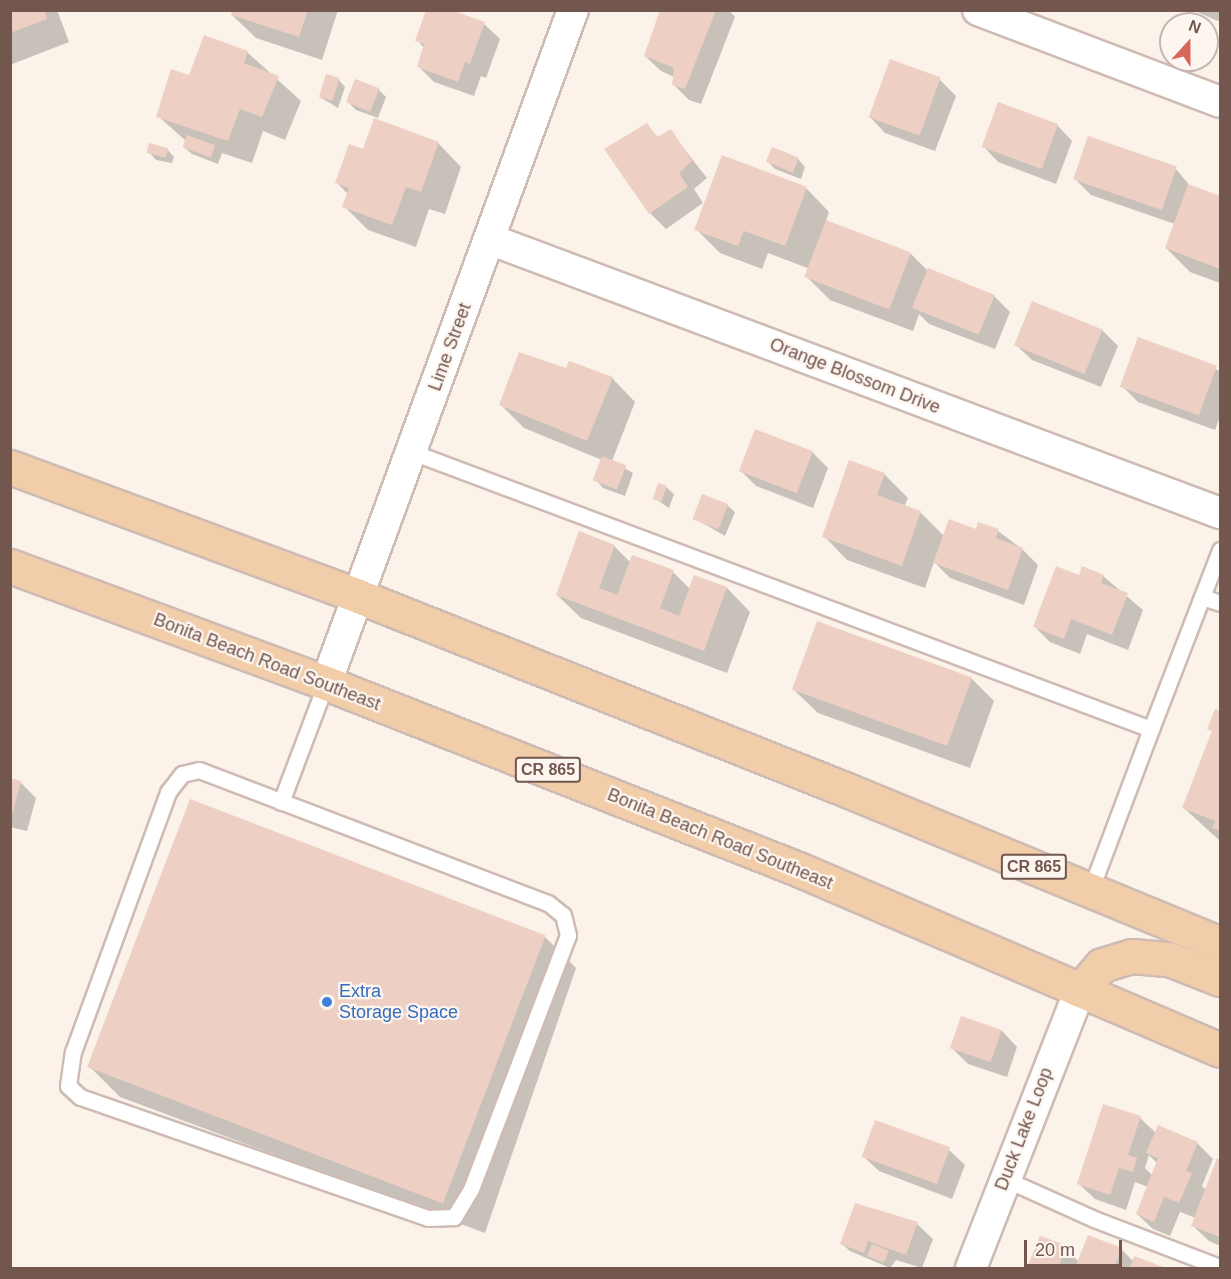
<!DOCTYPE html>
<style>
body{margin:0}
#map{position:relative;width:1231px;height:1279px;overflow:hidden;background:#fbf2e9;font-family:Helvetica,sans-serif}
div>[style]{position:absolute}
.shadow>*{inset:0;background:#0003}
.building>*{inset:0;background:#edcfc4;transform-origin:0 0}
.roads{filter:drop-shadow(2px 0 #cebbb3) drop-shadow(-2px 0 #cebbb3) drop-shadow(0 2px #cebbb3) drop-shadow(0 -2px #cebbb3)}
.service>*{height:15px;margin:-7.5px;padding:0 7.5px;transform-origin:7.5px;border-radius:7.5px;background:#fff}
.minor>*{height:30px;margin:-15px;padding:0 15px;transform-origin:15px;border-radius:15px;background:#fff}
.primary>*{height:33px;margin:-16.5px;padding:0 16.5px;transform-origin:16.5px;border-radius:16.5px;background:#f2cda9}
.dots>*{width:16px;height:16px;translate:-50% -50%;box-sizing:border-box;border:3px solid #fdf6f0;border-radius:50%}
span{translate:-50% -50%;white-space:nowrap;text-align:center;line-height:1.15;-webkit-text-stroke:4.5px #fdf6f0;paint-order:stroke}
.shield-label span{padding:2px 4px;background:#fdf6f0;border:2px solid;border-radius:4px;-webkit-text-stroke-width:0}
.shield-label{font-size:16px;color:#73574f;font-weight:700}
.street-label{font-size:18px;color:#73574f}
.shop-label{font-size:18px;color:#366cbe}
.left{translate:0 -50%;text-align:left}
.frame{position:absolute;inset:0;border:12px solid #73574f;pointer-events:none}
.north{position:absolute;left:1159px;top:12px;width:60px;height:60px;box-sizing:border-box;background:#fdf6f0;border:2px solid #c6b6b0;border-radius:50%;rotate:21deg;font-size:16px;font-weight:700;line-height:24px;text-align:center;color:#73574f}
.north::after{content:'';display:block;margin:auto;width:21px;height:27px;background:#d8665b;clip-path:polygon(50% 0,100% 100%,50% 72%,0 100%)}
.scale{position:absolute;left:1024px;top:1240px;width:98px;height:27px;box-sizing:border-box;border:3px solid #73574f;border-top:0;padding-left:8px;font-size:18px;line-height:21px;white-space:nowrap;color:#73574f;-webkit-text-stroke:4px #fdf6f0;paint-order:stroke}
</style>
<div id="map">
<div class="shadow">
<i style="clip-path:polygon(10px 10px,57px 10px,69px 42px,10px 65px)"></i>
<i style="clip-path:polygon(234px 10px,338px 10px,322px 60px,256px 38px,232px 15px)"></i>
<i style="clip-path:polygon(662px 10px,729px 10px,735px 17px,701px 104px,689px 100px,673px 84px,674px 77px,661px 71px,645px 56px)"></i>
<i style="clip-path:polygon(1193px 10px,1220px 10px,1220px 22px)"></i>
<i style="clip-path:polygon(484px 24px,500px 39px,486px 78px,481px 76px,474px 96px,434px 82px,418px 66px,424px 48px,417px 40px)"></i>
<i style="clip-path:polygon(247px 52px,301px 101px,285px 140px,263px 131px,252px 163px,222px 153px,218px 164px,192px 154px,184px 147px,186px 141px,158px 116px,190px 77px)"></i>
<i style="clip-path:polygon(338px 79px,345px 87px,338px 108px,320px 97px)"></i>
<i style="clip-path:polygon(940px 80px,956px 96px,935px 151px,885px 133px,870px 117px)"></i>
<i style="clip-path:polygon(378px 89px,386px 97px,378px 118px,356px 110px,348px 102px)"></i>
<i style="clip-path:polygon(646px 125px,659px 138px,670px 131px,707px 178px,694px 189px,703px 203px,666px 229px,650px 213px,606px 149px)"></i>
<i style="clip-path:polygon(1057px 125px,1072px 141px,1056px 184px,998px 162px,983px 146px)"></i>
<i style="clip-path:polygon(438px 143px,461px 167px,445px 214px,429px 209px,416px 247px,368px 230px,344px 206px,348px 194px,337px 183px,364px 151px)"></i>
<i style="clip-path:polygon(167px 149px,174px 157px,172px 163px,156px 160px,149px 152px)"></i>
<i style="clip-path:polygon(798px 159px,805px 167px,801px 179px,775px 169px,768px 162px)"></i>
<i style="clip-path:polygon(1176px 169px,1191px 187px,1220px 198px,1220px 283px,1190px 272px,1166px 248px,1175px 224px,1091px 195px,1075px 179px)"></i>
<i style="clip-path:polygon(806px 188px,829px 212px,826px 221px,910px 253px,928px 271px,994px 296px,1010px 312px,995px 349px,929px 324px,919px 314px,913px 331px,830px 300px,807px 277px,810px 269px,768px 253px,762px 269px,720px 253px,696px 229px)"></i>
<i style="clip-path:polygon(1102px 330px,1118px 346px,1101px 387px,1032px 360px,1016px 345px)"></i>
<i style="clip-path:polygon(1139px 339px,1220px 371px,1220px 416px,1215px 430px,1138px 402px,1122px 386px)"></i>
<i style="clip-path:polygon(567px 370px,612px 378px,635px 402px,612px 461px,633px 473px,625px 496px,603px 488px,596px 480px,602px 460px,524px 428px,500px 404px)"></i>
<i style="clip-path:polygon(812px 452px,828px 468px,813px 508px,756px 486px,740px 470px)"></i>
<i style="clip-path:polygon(884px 474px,908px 498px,904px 507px,921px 513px,944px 536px,998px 531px,1022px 549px,1038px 565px,1024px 605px,950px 578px,934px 562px,925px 588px,847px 560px,824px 536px)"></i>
<i style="clip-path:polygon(666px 487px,674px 494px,669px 508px,654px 498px)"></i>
<i style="clip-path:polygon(727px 505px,735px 512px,725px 536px,694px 518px)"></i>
<i style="clip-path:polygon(614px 546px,631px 563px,673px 572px,690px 589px,727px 588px,750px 612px,727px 673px,581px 618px,557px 595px)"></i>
<i style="clip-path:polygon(1080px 576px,1103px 576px,1143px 610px,1128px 650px,1087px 634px,1080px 654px,1050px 642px,1035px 627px)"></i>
<i style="clip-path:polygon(971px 678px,994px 701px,970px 768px,818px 713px,794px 690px)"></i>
<i style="clip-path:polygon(1220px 711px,1220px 841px,1184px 808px,1213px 732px,1209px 728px)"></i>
<i style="clip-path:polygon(10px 779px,20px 782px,36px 798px,27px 831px,10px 827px)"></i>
<i style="clip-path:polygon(545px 937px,576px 968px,485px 1233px,120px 1097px,89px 1066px)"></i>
<i style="clip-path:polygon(962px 1018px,1002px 1031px,1017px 1047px,1007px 1077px,968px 1064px,952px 1048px)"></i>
<i style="clip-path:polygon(evenodd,1140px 1118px,1156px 1133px,1197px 1143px,1213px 1159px,1202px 1186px,1206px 1190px,1220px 1161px,1220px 1246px,1209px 1241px,1193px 1226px,1196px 1218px,1180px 1212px,1170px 1236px,1153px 1229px,1137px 1214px,1148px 1187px,1135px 1182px,1126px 1210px,1095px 1199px,1079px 1184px,1140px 1118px,1149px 1155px,1158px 1164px,1153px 1176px,1145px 1168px,1149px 1155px)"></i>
<i style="clip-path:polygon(949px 1150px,965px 1165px,952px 1199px,879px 1171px,863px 1156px)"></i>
<i style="clip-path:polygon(881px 1211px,917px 1224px,933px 1239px,922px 1268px,896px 1260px,890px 1268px,850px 1251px,842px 1244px)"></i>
<i style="clip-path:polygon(1040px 1237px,1062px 1245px,1079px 1262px,1121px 1249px,1134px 1262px,1163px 1268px,1029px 1268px)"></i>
</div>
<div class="building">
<i style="clip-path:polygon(10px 10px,44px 10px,47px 19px,10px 33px)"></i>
<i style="clip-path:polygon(232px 10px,308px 10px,299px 37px,231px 15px)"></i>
<i style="clip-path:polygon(426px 10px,451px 10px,485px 22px,470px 64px,465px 62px,458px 82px,417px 67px,424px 44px,415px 41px)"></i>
<i style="clip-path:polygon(660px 10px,716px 10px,685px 89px,672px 85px,674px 68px,644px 56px)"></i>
<i style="clip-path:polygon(204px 35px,248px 51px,244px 63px,279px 76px,262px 117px,240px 109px,228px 141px,156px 117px,171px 69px,189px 75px)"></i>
<i style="left:890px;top:59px;width:54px;height:62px;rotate:20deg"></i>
<i style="left:326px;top:74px;width:14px;height:24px;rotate:17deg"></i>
<i style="left:355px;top:79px;width:26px;height:25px;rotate:21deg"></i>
<i style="left:998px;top:102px;width:64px;height:48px;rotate:20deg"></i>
<i style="clip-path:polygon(374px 118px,439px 142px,421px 192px,406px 187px,392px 225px,342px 207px,349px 188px,335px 183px,349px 144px,363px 149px)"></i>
<i style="clip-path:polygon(647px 123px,657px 137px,671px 129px,692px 161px,679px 173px,688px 187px,649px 214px,604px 149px)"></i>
<i style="left:187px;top:135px;width:30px;height:13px;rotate:20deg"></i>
<i style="left:1088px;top:136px;width:94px;height:46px;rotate:19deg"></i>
<i style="left:149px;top:143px;width:20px;height:10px;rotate:15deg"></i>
<i style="left:772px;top:147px;width:29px;height:16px;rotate:22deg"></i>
<i style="clip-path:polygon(722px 155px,807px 187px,785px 246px,744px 231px,738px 246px,694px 230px)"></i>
<i style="clip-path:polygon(1188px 184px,1220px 196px,1220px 269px,1165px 248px)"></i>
<i style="left:826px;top:220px;width:91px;height:61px;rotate:21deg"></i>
<i style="left:928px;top:268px;width:72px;height:43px;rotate:22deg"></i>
<i style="left:1032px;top:301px;width:76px;height:48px;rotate:22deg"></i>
<i style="left:1138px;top:337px;width:84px;height:53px;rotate:20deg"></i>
<i style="clip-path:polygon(519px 352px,566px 368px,569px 361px,613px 377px,587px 441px,499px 405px)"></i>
<i style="left:755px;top:429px;width:62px;height:45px;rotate:21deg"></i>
<i style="left:602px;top:456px;width:26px;height:26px;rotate:21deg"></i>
<i style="clip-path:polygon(849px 460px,885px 473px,877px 495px,921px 511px,902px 566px,822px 537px)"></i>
<i style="left:658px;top:483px;width:9px;height:17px;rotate:18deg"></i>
<i style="left:702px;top:494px;width:28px;height:27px;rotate:21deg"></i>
<i style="clip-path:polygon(949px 519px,976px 529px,978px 522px,999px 529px,996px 538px,1023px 548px,1008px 590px,933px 563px)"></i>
<i style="clip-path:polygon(579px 531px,615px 545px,599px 588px,617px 595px,632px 555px,674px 570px,660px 608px,679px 616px,694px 575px,727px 587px,704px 651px,556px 595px)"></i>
<i style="clip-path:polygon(1056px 566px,1079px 575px,1082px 566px,1104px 575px,1101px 583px,1128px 593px,1112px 635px,1071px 619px,1064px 639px,1033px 627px)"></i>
<i style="left:817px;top:621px;width:165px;height:73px;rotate:20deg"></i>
<i style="clip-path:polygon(1215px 709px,1220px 711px,1220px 831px,1212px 828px,1215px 821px,1182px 808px,1212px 731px,1207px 729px)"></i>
<i style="clip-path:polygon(10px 778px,21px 781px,11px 819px,10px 818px)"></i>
<i style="left:190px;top:799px;width:381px;height:287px;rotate:21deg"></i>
<i style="left:961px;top:1016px;width:43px;height:34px;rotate:19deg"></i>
<i style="clip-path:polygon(1103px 1104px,1141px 1116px,1128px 1155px,1137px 1158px,1133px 1172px,1119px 1168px,1110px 1195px,1077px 1184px)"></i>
<i style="left:875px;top:1120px;width:80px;height:39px;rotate:20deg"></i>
<i style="clip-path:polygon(1158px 1125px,1198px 1142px,1186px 1171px,1192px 1173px,1179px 1203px,1164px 1197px,1154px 1222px,1136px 1214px,1158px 1158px,1146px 1153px)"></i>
<i style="clip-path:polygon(1217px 1158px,1220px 1160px,1220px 1237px,1191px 1226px)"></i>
<i style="clip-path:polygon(855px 1203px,918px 1222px,906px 1255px,868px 1241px,864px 1253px,840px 1244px)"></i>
<i style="clip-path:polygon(1088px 1235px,1122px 1248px,1114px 1268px,1075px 1268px)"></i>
<i style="clip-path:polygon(1040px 1236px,1062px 1244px,1060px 1268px,1027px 1268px)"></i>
<i style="left:872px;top:1244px;width:18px;height:13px;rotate:22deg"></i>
<i style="clip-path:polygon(1134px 1256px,1163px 1267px,1162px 1268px,1130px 1268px)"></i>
</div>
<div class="roads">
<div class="service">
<i style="left:412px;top:452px;width:789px;rotate:20.55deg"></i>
<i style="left:1151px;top:729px;width:173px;rotate:110.6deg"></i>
<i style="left:1202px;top:597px;width:19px;rotate:18deg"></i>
<i style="left:1151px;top:729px;width:192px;rotate:-68.9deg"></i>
<i style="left:199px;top:770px;width:373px;rotate:20.9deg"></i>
<i style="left:548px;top:903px;width:19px;rotate:39deg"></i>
<i style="left:563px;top:915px;width:21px;rotate:76deg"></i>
<i style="left:568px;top:935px;width:272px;rotate:110.9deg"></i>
<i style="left:471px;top:1189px;width:33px;rotate:121deg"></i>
<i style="left:454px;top:1217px;width:26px;rotate:178deg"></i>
<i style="left:428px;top:1218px;width:368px;rotate:-160.8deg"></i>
<i style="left:80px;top:1097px;width:16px;rotate:-137deg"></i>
<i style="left:68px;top:1086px;width:34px;rotate:-82deg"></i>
<i style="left:73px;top:1052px;width:277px;rotate:-69.9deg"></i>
<i style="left:168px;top:792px;width:23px;rotate:-52deg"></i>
<i style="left:182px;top:774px;width:17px;rotate:-13deg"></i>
<i style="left:281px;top:802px;width:127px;rotate:-69.3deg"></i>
<i style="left:1005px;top:1179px;width:98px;rotate:24.2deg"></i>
<i style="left:1094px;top:1219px;width:135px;rotate:20.9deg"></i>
</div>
<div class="minor">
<i style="left:978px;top:10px;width:259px;rotate:20.8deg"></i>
<i style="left:489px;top:239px;width:781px;rotate:20.55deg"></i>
<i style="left:326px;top:683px;width:717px;rotate:-69.85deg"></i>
<i style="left:971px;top:1268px;width:299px;rotate:-68.6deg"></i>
</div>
<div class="primary">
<i style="left:10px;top:467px;width:371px;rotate:20.3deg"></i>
<i style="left:358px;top:596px;width:526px;rotate:21.64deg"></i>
<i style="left:847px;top:790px;width:404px;rotate:22.4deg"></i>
<i style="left:10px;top:566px;width:337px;rotate:20.3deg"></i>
<i style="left:326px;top:683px;width:507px;rotate:21.51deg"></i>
<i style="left:798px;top:869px;width:459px;rotate:23.2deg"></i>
<i style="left:1080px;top:990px;width:33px;rotate:-49deg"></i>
<i style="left:1102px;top:965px;width:31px;rotate:-17deg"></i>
<i style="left:1132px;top:956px;width:37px;rotate:5deg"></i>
<i style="left:1169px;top:959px;width:55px;rotate:21.4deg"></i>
</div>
</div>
<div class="dots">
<i style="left:327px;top:1002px;background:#3f7fe0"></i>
</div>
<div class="shield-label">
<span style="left:548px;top:770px">CR 865</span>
<span style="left:1034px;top:867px">CR 865</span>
</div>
<div class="street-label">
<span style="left:450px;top:347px;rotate:-70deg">Lime Street</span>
<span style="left:855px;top:376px;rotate:21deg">Orange Blossom Drive</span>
<span style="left:267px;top:662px;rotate:21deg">Bonita Beach Road Southeast</span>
<span style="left:720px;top:839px;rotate:22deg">Bonita Beach Road Southeast</span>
<span style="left:1024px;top:1129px;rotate:-69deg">Duck Lake Loop</span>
</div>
<div class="shop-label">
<span class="left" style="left:339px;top:1002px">Extra<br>Storage Space</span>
</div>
<div class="frame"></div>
<div class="north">N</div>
<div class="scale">20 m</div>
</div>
